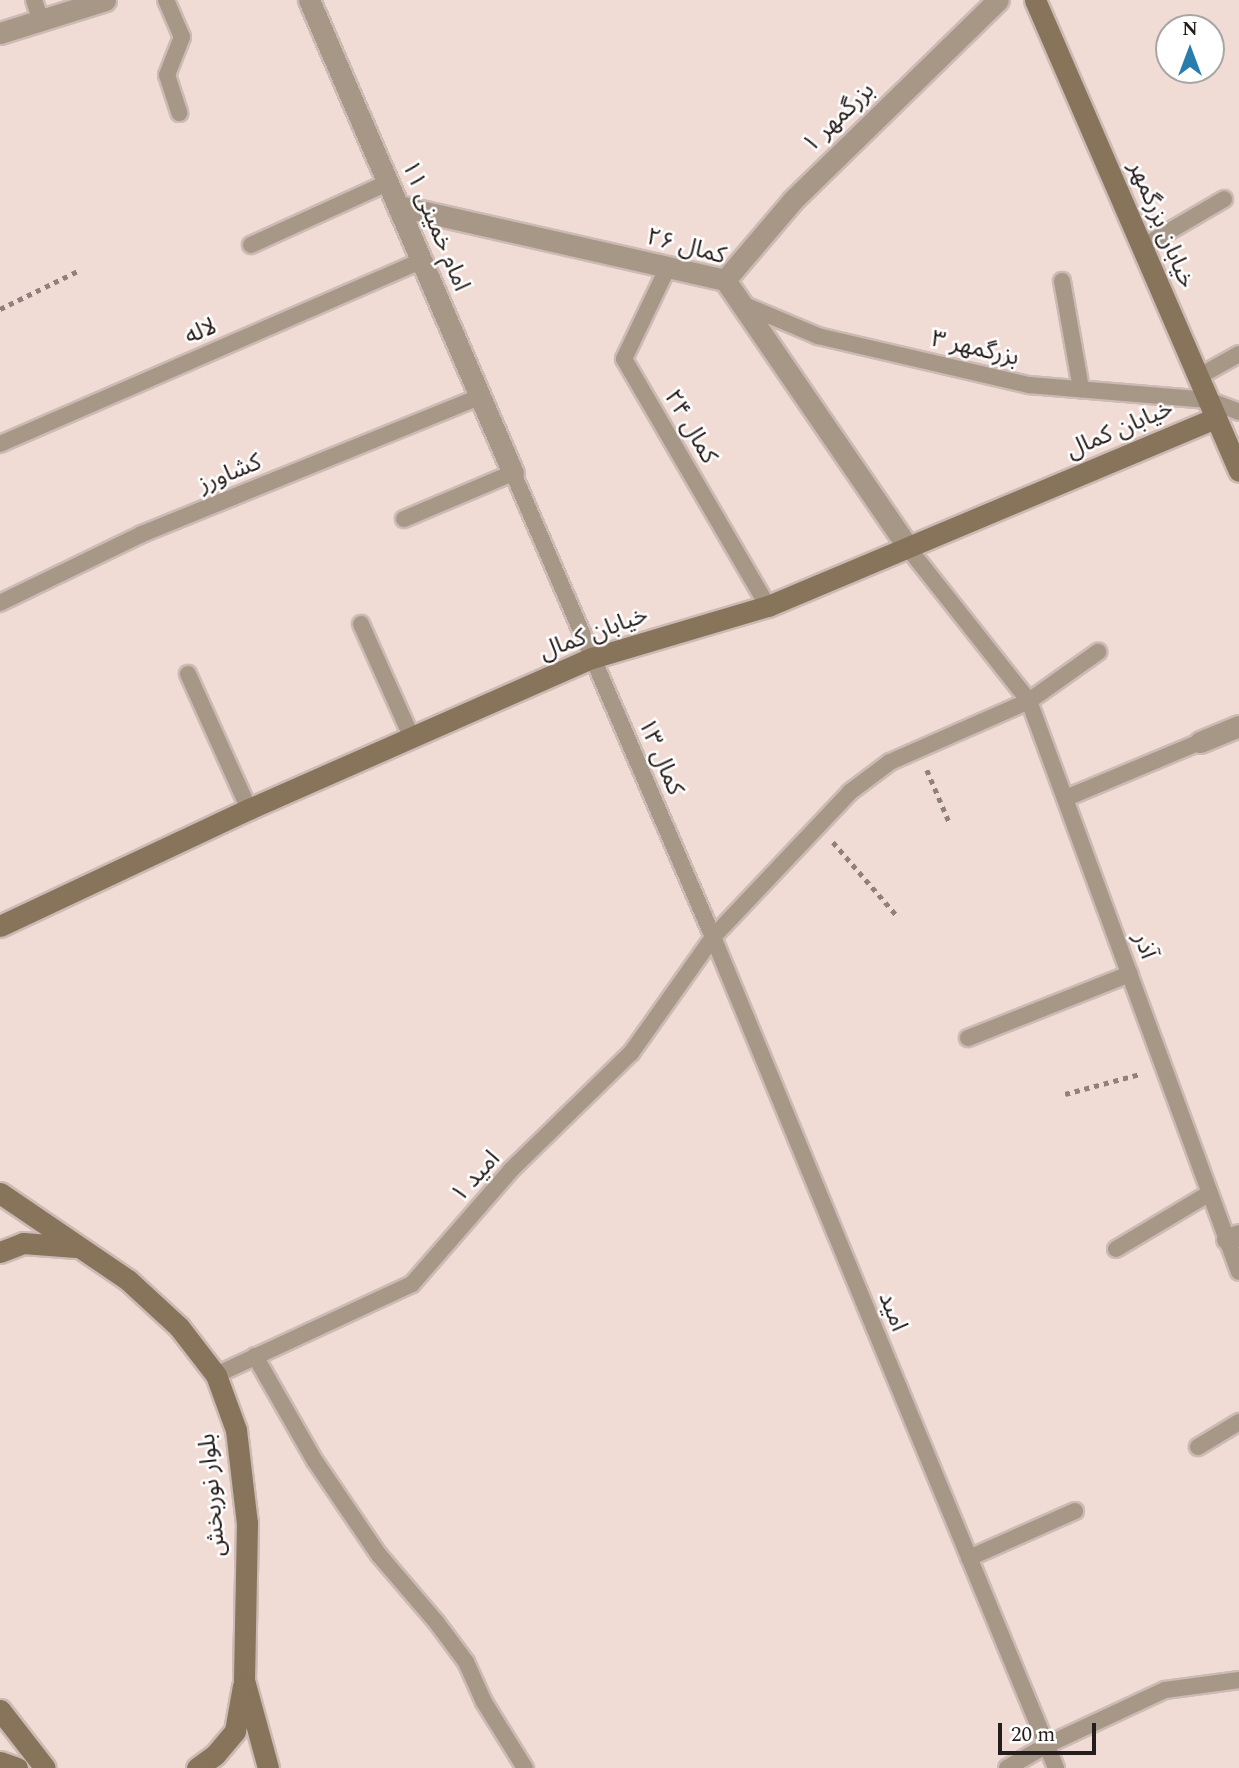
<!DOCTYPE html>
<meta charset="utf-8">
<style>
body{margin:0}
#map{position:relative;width:1239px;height:1768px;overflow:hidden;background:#f1dcd5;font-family:Spectral,"Noto Sans Arabic",serif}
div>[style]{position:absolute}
.path>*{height:4.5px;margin-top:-2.25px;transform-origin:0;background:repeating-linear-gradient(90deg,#8f807b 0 5px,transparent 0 10px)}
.roads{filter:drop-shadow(2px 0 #ccbab4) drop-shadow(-2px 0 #ccbab4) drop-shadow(0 2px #ccbab4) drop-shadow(0 -2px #ccbab4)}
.lane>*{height:16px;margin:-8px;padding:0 8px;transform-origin:8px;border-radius:8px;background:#a69787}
.street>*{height:21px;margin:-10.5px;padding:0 10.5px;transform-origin:10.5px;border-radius:10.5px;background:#a69787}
.secondary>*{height:21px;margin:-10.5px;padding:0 10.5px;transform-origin:10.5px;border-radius:10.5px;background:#88735b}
span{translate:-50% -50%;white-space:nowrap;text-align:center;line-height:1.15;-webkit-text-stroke:5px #fff;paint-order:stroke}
.street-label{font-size:24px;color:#251d1b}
.north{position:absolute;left:1155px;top:14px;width:70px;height:70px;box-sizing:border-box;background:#fff;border:2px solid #a8a5a4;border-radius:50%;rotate:0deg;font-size:19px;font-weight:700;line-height:28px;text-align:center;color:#251d1b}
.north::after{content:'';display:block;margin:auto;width:24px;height:32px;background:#287dad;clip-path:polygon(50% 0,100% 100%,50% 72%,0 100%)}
.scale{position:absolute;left:998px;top:1723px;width:98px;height:32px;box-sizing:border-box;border:4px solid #251d1b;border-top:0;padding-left:9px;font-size:21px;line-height:24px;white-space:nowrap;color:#251d1b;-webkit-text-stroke:5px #fff;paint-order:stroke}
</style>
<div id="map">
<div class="path">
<i style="left:0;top:309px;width:87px;rotate:-26deg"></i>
<i style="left:927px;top:770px;width:59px;rotate:66.9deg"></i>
<i style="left:833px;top:842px;width:98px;rotate:49.1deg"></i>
<i style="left:1065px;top:1094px;width:78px;rotate:-14.9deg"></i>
</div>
<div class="roads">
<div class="lane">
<i style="left:34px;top:0;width:20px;rotate:72deg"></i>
<i style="left:166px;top:0;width:40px;rotate:66.6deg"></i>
<i style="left:182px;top:37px;width:41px;rotate:111.5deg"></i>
<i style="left:167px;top:75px;width:40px;rotate:72deg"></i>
<i style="left:251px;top:245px;width:152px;rotate:-24.5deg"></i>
<i style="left:1142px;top:247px;width:95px;rotate:-30.3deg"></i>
<i style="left:668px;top:267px;width:102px;rotate:115.6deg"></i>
<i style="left:624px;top:359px;width:286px;rotate:59.8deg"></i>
<i style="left:1062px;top:281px;width:110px;rotate:80deg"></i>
<i style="left:742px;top:304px;width:82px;rotate:22.8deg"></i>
<i style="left:818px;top:336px;width:217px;rotate:13.1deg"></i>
<i style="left:1029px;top:385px;width:180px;rotate:4.8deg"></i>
<i style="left:1208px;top:400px;width:33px;rotate:21deg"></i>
<i style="left:1198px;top:377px;width:47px;rotate:-29.3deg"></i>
<i style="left:0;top:444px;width:459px;rotate:-23.5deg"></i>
<i style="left:404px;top:519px;width:118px;rotate:-22.9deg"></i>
<i style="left:513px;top:473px;width:505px;rotate:66.68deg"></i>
<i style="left:713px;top:937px;width:899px;rotate:67.57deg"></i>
<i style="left:909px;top:549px;width:194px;rotate:51.7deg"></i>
<i style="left:1029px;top:701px;width:608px;rotate:69.81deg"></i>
<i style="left:0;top:603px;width:158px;rotate:-25.9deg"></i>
<i style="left:142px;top:534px;width:365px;rotate:-22.1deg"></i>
<i style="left:361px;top:624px;width:125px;rotate:65.9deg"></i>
<i style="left:188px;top:674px;width:148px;rotate:65.7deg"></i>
<i style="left:1066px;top:798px;width:145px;rotate:-22.7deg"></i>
<i style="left:968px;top:1038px;width:174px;rotate:-21.6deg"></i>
<i style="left:1116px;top:1249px;width:109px;rotate:-30.8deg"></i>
<i style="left:255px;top:1356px;width:121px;rotate:60.3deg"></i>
<i style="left:315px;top:1461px;width:114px;rotate:55.8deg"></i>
<i style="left:379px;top:1555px;width:89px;rotate:49.5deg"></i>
<i style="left:437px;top:1623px;width:49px;rotate:53.4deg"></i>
<i style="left:466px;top:1662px;width:44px;rotate:65.8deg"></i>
<i style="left:484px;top:1702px;width:78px;rotate:58.2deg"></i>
<i style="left:216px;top:1375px;width:216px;rotate:-24.9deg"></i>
<i style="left:412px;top:1284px;width:151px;rotate:-49deg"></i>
<i style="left:511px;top:1170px;width:168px;rotate:-44.3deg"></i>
<i style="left:631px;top:1053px;width:142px;rotate:-54.7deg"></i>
<i style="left:713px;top:937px;width:199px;rotate:-46.6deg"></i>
<i style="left:850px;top:792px;width:50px;rotate:-36.9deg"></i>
<i style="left:890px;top:762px;width:152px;rotate:-23.7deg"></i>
<i style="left:1029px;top:701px;width:85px;rotate:-35.4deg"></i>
<i style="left:1198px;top:1447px;width:48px;rotate:-31.4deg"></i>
<i style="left:969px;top:1558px;width:116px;rotate:-23.9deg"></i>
<i style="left:1007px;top:1768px;width:46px;rotate:-29.9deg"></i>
<i style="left:1047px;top:1745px;width:130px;rotate:-25deg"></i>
<i style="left:1165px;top:1690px;width:75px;rotate:-7.7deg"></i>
</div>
<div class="street">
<i style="left:309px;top:0;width:515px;rotate:66.67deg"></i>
<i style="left:0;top:33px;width:110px;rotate:-17.4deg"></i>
<i style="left:399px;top:206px;width:334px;rotate:12.8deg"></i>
<i style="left:725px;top:280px;width:326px;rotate:55.6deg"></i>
<i style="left:725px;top:280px;width:105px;rotate:-49.6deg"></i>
<i style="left:793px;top:200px;width:286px;rotate:-44.3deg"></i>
<i style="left:1200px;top:742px;width:42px;rotate:-22.3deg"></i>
<i style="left:1227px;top:1239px;width:13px;rotate:-18deg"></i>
</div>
<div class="secondary">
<i style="left:1035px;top:0;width:513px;rotate:66.58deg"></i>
<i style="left:0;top:926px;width:275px;rotate:-25.2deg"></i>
<i style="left:249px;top:809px;width:375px;rotate:-23.8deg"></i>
<i style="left:592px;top:658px;width:184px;rotate:-16.5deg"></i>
<i style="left:768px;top:606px;width:486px;rotate:-22.8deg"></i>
<i style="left:0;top:1193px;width:155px;rotate:34.2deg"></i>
<i style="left:128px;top:1280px;width:69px;rotate:42.7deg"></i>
<i style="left:179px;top:1327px;width:61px;rotate:52.4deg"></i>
<i style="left:216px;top:1375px;width:59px;rotate:70deg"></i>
<i style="left:236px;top:1430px;width:94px;rotate:83.3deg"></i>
<i style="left:247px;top:1523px;width:157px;rotate:91.1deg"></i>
<i style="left:244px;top:1680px;width:91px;rotate:74.7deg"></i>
<i style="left:0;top:1252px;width:25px;rotate:-21deg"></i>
<i style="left:23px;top:1243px;width:53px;rotate:4.3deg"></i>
<i style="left:0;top:1710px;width:73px;rotate:52.2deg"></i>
<i style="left:0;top:1762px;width:18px;rotate:19deg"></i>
<i style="left:197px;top:1768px;width:22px;rotate:-36deg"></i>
<i style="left:215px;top:1755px;width:31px;rotate:-50deg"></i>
<i style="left:235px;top:1731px;width:46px;rotate:-79.9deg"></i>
</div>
</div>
<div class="street-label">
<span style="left:839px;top:118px;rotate:-44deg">بزرگمهر ۱</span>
<span style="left:1161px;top:225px;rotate:67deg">خیابان بزرگمهر</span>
<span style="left:435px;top:226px;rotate:67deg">امام خمینی ۱۱</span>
<span style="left:686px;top:247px;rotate:15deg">کمال ۲۶</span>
<span style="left:201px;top:332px;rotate:-23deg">لاله</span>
<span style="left:975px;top:349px;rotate:13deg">بزرگمهر ۳</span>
<span style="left:690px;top:427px;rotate:60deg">کمال ۲۴</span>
<span style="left:1120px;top:430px;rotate:-23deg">خیابان کمال</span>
<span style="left:230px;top:474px;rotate:-22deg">کشاورز</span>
<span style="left:594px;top:634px;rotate:-20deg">خیابان کمال</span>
<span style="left:660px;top:757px;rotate:67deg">کمال ۱۳</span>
<span style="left:1144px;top:946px;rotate:70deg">آذر</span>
<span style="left:476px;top:1177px;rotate:-48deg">امید ۱</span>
<span style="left:892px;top:1312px;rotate:68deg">امید</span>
<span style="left:213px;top:1495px;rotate:-95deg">بلوار نوربخش</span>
</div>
<div class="north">N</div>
<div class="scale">20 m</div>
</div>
